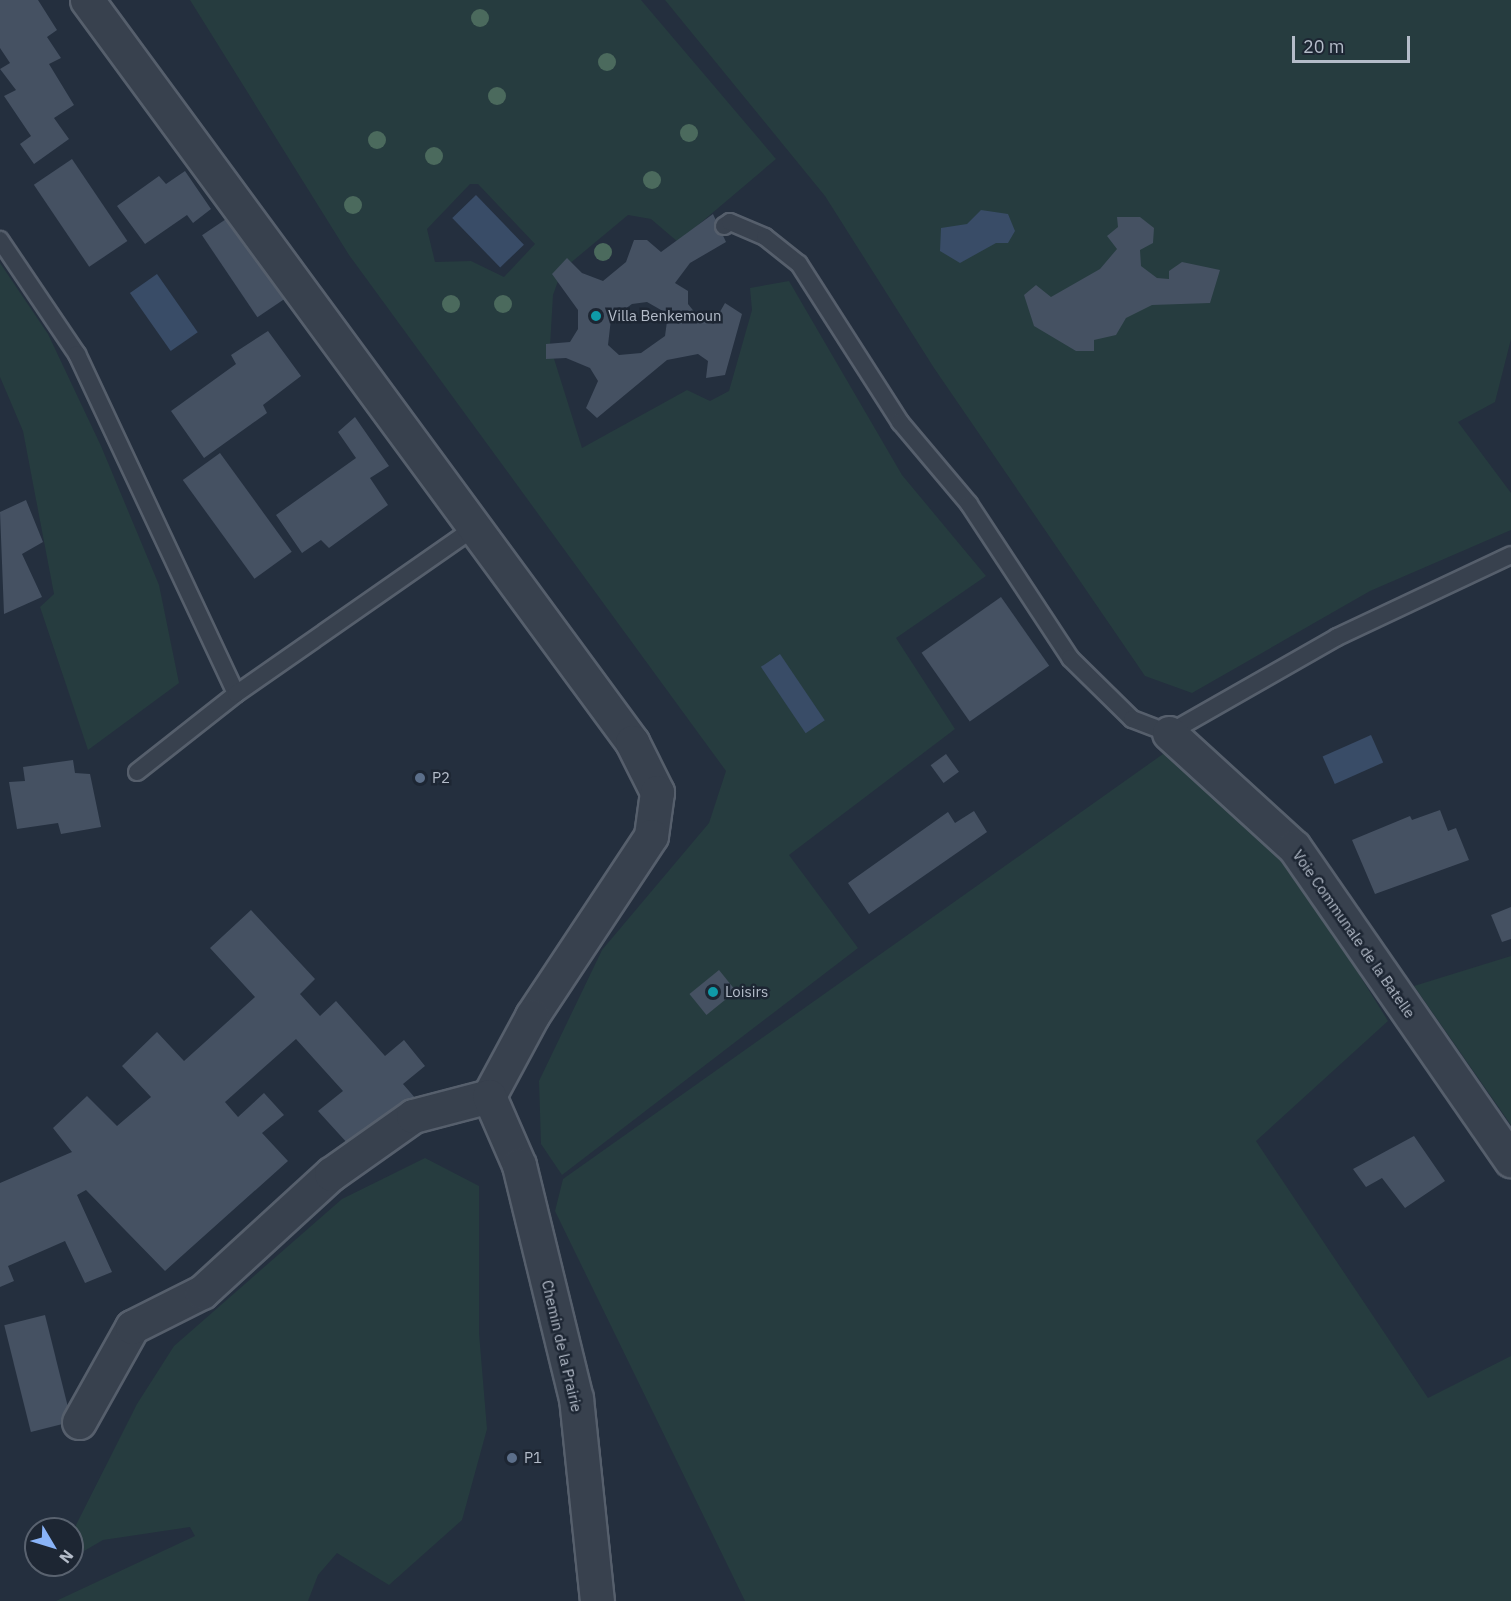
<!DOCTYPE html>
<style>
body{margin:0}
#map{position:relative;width:1511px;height:1601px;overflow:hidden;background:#242f3e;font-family:"IBM Plex Sans",sans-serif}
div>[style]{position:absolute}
.green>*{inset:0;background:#263c3f}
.water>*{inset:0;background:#394c67;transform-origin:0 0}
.building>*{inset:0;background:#455162;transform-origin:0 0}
.roads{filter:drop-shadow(2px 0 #565f6c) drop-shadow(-2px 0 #565f6c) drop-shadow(0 2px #565f6c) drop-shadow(0 -2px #565f6c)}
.lane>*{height:16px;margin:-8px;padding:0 8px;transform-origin:8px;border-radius:8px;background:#38414e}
.street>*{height:33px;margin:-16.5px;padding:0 16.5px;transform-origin:16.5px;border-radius:16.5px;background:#38414e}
.trees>*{width:18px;height:18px;margin:-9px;border-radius:50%;background:#4b6a5d}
.dots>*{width:16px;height:16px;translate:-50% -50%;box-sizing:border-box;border:3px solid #1d2633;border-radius:50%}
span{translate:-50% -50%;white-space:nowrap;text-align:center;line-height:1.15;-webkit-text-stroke:5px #1d2633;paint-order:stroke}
.poi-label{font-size:15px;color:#b4bcc9}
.left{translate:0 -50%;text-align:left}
.street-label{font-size:15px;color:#b4bcc9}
.north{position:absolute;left:24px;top:1517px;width:60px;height:60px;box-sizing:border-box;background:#1d2633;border:2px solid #59626f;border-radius:50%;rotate:128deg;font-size:16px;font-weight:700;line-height:24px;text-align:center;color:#b4bcc9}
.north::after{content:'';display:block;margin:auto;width:21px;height:27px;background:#8ab4f8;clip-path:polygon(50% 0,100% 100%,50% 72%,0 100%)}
.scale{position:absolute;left:1292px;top:36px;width:118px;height:27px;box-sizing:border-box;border:3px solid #b4bcc9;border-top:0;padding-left:8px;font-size:18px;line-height:21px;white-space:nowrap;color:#b4bcc9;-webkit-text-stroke:4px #1d2633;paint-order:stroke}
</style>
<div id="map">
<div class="green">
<i style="clip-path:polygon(evenodd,190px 0,641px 0,776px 159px,678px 242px,651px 219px,628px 215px,562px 270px,553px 295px,550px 346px,582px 448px,687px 390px,710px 401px,729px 391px,752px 310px,750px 288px,789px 281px,902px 475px,986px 576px,896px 638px,955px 729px,789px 855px,858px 948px,562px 1175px,541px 1144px,539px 1081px,602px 950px,709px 823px,726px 771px,349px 255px,190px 0,470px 184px,478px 184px,535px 244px,504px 277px,471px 261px,435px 262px,427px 229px,470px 184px)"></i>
<i style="clip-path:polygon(665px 0,1511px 0,1511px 339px,1495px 402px,1458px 422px,1511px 493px,1511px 530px,1370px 591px,1192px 693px,1145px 676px,934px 368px,825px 196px)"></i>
<i style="clip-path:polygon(0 263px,48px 334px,101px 446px,159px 585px,179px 683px,88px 750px,40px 607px,54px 594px,23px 431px,0 377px)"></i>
<i style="clip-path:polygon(1163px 754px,1190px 764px,1283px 852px,1388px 1021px,1256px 1141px,1428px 1398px,1511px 1356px,1511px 1601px,745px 1601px,555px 1211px,563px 1179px)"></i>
<i style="clip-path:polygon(1511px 956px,1511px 1125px,1414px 986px)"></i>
<i style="clip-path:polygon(425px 1158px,479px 1186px,479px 1333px,487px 1429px,462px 1520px,389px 1585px,337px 1553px,318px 1575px,308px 1601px,56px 1601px,195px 1536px,190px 1527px,103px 1540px,72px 1558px,72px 1533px,137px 1404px,174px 1346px,342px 1199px)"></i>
</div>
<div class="water">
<i style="left:476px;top:195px;width:69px;height:33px;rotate:46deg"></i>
<i style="clip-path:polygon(981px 210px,1008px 214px,1015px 231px,1008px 243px,996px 243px,960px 263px,940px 251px,941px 228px,967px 224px)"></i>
<i style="left:157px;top:274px;width:71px;height:33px;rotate:55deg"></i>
<i style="left:780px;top:654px;width:80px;height:23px;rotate:56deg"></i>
<i style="left:1371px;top:735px;width:30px;height:53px;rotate:66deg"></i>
</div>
<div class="building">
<i style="clip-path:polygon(0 0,38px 0,57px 30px,47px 37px,61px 58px,49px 64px,74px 105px,54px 118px,69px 139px,34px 164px,20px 144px,31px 136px,4px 96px,16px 90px,0 69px,10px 63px,0 48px)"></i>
<i style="left:72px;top:159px;width:99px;height:46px;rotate:56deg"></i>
<i style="clip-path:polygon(185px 171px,211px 209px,193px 223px,187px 215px,145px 244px,117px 206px,159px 176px,166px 184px)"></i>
<i style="left:241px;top:209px;width:99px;height:47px;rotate:56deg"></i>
<i style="clip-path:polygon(evenodd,713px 214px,726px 242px,690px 263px,675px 283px,688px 291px,688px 304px,696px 314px,717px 317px,725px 303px,742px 314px,725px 375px,706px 378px,708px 361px,698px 354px,667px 360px,597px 418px,586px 408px,598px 381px,590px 368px,566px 358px,546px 359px,546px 344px,570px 342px,578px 329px,578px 310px,552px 274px,567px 258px,582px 273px,603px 281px,626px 262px,634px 240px,647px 240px,661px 252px,713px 214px,647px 302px,668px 314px,665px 336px,641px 353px,619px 355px,608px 345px,611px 319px,632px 304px,647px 302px)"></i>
<i style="clip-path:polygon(1117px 217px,1140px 217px,1154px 228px,1153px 243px,1140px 250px,1141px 266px,1157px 278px,1169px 279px,1169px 271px,1182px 262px,1220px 270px,1210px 303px,1152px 305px,1126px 318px,1116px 335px,1094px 340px,1094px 351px,1076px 351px,1034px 326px,1024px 295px,1036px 285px,1051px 297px,1100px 269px,1117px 249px,1107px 236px,1118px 227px)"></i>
<i style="clip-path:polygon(268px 331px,301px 376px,263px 405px,267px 413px,204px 458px,171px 411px,236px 364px,231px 355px)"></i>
<i style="clip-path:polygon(355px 417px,389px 466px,370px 478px,388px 505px,329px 548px,321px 540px,302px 553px,276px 515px,356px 458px,338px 432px)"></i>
<i style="left:220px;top:453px;width:122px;height:46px;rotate:54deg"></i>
<i style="clip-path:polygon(26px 500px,43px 542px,22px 554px,42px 597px,4px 614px,0 512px)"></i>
<i style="left:1001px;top:597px;width:84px;height:97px;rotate:55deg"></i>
<i style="left:946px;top:754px;width:22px;height:19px;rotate:54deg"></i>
<i style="clip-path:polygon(73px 760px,75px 773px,90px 774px,101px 827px,61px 834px,58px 823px,17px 829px,9px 782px,25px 781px,23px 767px)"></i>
<i style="clip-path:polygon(1440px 810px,1448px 831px,1456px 828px,1469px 860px,1375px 894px,1352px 840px,1410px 816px,1412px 820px)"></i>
<i style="clip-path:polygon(974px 811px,987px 832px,869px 914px,848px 883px,948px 812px,955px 823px)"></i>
<i style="clip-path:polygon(1511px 907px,1511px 939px,1502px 942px,1491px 915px)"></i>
<i style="clip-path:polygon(251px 910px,315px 979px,300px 994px,320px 1016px,336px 1001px,385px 1056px,404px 1040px,425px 1066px,403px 1084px,416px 1099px,399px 1114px,394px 1108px,349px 1145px,318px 1111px,343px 1091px,296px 1039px,225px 1102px,238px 1117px,264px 1093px,284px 1115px,262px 1133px,288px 1161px,165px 1271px,86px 1190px,77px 1195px,112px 1272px,85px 1283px,65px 1241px,8px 1266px,14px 1281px,0 1287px,0 1183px,72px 1152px,53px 1128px,87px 1096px,117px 1126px,151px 1097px,122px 1066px,157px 1032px,184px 1061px,255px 997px,210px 948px)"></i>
<i style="left:719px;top:970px;width:27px;height:38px;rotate:51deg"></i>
<i style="clip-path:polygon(1414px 1136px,1445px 1181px,1405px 1208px,1382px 1178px,1366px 1187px,1353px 1169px)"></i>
<i style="left:45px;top:1315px;width:110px;height:42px;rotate:76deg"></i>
</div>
<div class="roads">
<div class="lane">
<i style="left:724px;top:226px;width:7px;rotate:-34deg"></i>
<i style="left:730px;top:222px;width:38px;rotate:23deg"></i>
<i style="left:765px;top:237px;width:43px;rotate:38.5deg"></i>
<i style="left:799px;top:264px;width:188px;rotate:57.4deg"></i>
<i style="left:900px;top:422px;width:107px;rotate:49.9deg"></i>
<i style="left:969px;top:504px;width:184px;rotate:56.7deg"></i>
<i style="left:1070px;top:658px;width:87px;rotate:44.5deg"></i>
<i style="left:1132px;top:719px;width:40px;rotate:21deg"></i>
<i style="left:1169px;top:733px;width:193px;rotate:-29.7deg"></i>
<i style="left:1337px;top:637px;width:192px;rotate:-25.2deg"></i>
<i style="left:0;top:240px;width:138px;rotate:56deg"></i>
<i style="left:77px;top:354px;width:375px;rotate:64.9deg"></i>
<i style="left:137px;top:772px;width:126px;rotate:-38.2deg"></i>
<i style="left:236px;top:694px;width:290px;rotate:-34.9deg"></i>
</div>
<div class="street">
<i style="left:87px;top:0;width:921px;rotate:53.7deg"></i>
<i style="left:632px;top:742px;width:56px;rotate:63.4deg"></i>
<i style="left:657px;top:792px;width:44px;rotate:97.8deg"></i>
<i style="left:651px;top:836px;width:216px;rotate:123.5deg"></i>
<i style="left:532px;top:1016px;width:91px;rotate:118.3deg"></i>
<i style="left:1169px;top:733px;width:169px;rotate:42.4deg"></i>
<i style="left:1294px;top:847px;width:381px;rotate:55.3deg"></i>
<i style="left:79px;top:1422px;width:109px;rotate:-60.8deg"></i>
<i style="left:132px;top:1327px;width:78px;rotate:-26.6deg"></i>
<i style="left:202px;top:1292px;width:175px;rotate:-42.5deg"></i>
<i style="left:331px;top:1174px;width:100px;rotate:-35.3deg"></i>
<i style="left:413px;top:1116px;width:79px;rotate:-14.7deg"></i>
<i style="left:489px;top:1096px;width:75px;rotate:66.5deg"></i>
<i style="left:519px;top:1165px;width:240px;rotate:76.3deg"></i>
<i style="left:576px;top:1398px;width:204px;rotate:84.1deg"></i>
</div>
</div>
<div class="trees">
<i style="left:480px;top:18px"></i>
<i style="left:607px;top:62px"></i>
<i style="left:497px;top:96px"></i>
<i style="left:689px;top:133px"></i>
<i style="left:377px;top:140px"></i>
<i style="left:434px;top:156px"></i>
<i style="left:652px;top:180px"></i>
<i style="left:353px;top:205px"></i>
<i style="left:603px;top:252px"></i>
<i style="left:451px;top:304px"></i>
<i style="left:503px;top:304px"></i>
</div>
<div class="dots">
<i style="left:596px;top:316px;background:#0f9aa8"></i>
<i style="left:420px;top:778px;background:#5c6f8a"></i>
<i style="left:713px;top:992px;background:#0f9aa8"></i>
<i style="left:512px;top:1458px;background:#5c6f8a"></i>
</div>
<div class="poi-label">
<span class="left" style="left:608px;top:316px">Villa Benkemoun</span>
<span class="left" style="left:432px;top:778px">P2</span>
<span class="left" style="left:725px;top:992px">Loisirs</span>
<span class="left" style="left:524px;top:1458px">P1</span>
</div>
<div class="street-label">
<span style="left:1354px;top:934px;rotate:55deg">Voie Communale de la Batelle</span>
<span style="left:562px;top:1346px;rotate:77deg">Chemin de la Prairie</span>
</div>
<div class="north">N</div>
<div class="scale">20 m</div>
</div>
